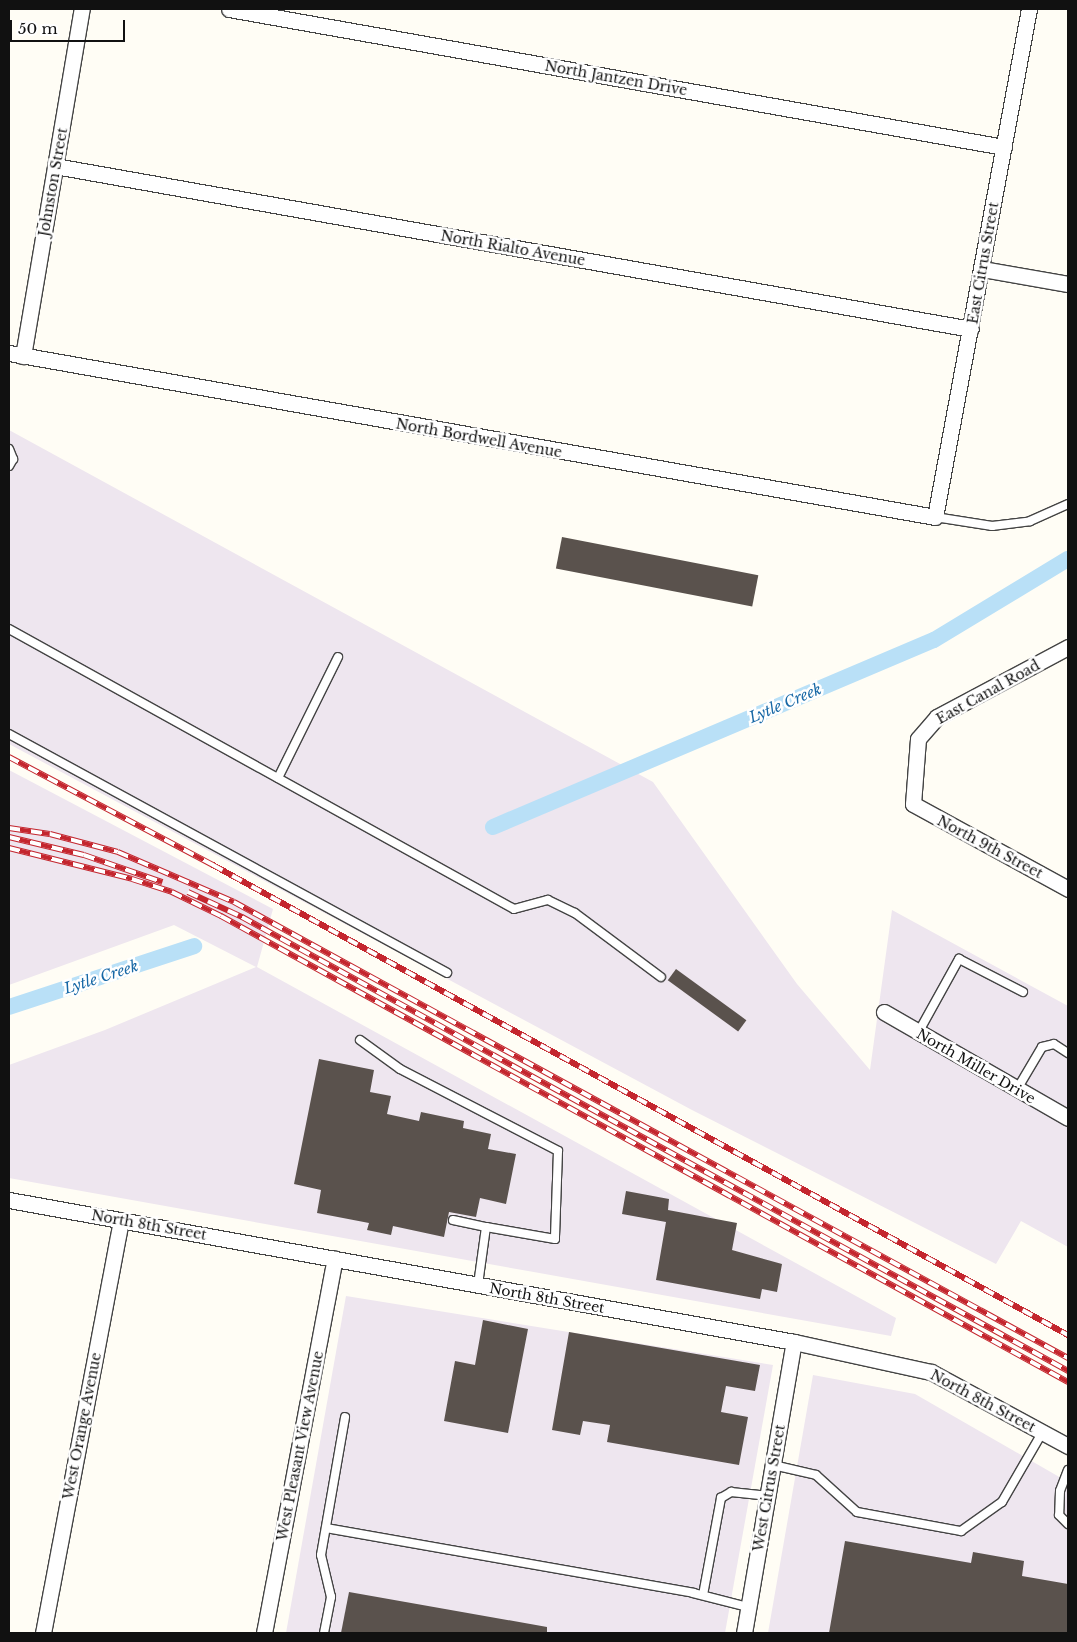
<!DOCTYPE html>
<style>
body{margin:0}
#map{position:relative;width:1077px;height:1642px;overflow:hidden;background:#fffdf5;font-family:"Libre Baskerville",serif}
div>[style]{position:absolute}
.industrial>*{inset:0;background:#eee6ef}
.canal>*{height:16px;margin:-8px;padding:0 8px;transform-origin:8px;border-radius:8px;background:#b9e0f7}
.building>*{inset:0;background:#5a524d;transform-origin:0 0}
.roads{filter:drop-shadow(1px 0 #444) drop-shadow(-1px 0 #444) drop-shadow(0 1px #444) drop-shadow(0 -1px #444)}
.service>*{height:8px;margin:-4px;padding:0 4px;transform-origin:4px;border-radius:4px;background:#fff}
.minor>*{height:15px;margin:-7.5px;padding:0 7.5px;transform-origin:7.5px;border-radius:7.5px;background:#fff}
.rail>*{height:5.5px;margin-top:-2.75px;transform-origin:0;background:repeating-linear-gradient(90deg,#fff 0 11px,#c4262e 0 22px);box-sizing:border-box;border-block:1px solid #c4262e}
span{translate:-50% -50%;white-space:nowrap;text-align:center;line-height:1.15;-webkit-text-stroke:5px #fff;paint-order:stroke}
.street-label{font-size:14px;color:#111}
.water-label{font-size:15px;color:#1768a6;font-style:italic}
.frame{position:absolute;inset:0;border:10px solid #111;pointer-events:none}
.scale{position:absolute;left:10px;top:20px;width:115px;height:22px;box-sizing:border-box;border:2px solid #111;border-top:0;padding-left:6px;font-size:15px;line-height:18px;white-space:nowrap;color:#111;-webkit-text-stroke:4px #fff;paint-order:stroke}
</style>
<div id="map">
<div class="industrial">
<i style="clip-path:polygon(9px 430px,653px 782px,797px 984px,870px 1070px,892px 910px,1068px 1006px,1068px 1247px,1021px 1221px,996px 1264px,692px 1110px,9px 744px)"></i>
<i style="clip-path:polygon(9px 770px,273px 909px,257px 967px,896px 1318px,891px 1336px,9px 1178px,9px 1065px,105px 1030px,256px 967px,174px 925px,9px 985px)"></i>
<i style="clip-path:polygon(346px 1296px,773px 1365px,725px 1633px,286px 1633px)"></i>
<i style="clip-path:polygon(813px 1375px,915px 1394px,1068px 1482px,1068px 1633px,768px 1633px)"></i>
</div>
<div class="canal">
<i style="left:493px;top:827px;width:479px;rotate:-23deg"></i>
<i style="left:934px;top:640px;width:157px;rotate:-31.2deg"></i>
<i style="left:9px;top:1007px;width:195px;rotate:-18.2deg"></i>
</div>
<div class="building">
<i style="left:562px;top:537px;width:200px;height:32px;rotate:11deg"></i>
<i style="left:676px;top:969px;width:87px;height:14px;rotate:36deg"></i>
<i style="clip-path:polygon(319px 1059px,374px 1070px,370px 1092px,391px 1096px,387px 1114px,419px 1121px,421px 1112px,464px 1121px,463px 1128px,491px 1134px,488px 1149px,516px 1154px,506px 1204px,480px 1198px,476px 1217px,449px 1212px,444px 1237px,393px 1226px,391px 1235px,367px 1230px,369px 1223px,317px 1213px,321px 1190px,294px 1184px)"></i>
<i style="clip-path:polygon(626px 1191px,669px 1199px,668px 1210px,737px 1223px,732px 1250px,782px 1264px,777px 1292px,762px 1289px,760px 1299px,656px 1280px,666px 1222px,622px 1214px)"></i>
<i style="clip-path:polygon(483px 1320px,528px 1329px,508px 1433px,444px 1421px,455px 1361px,475px 1365px)"></i>
<i style="clip-path:polygon(569px 1332px,760px 1365px,755px 1391px,726px 1386px,721px 1412px,748px 1417px,739px 1465px,607px 1442px,610px 1425px,583px 1421px,580px 1435px,552px 1430px)"></i>
<i style="clip-path:polygon(845px 1541px,971px 1563px,973px 1552px,1024px 1561px,1022px 1576px,1068px 1584px,1068px 1633px,829px 1633px)"></i>
<i style="clip-path:polygon(349px 1592px,547px 1627px,547px 1633px,341px 1633px)"></i>
</div>
<div class="roads">
<div class="service">
<i style="left:9px;top:449px;width:11px;rotate:68deg"></i>
<i style="left:13px;top:459px;width:8px;rotate:120deg"></i>
<i style="left:935px;top:517px;width:58px;rotate:9deg"></i>
<i style="left:992px;top:526px;width:38px;rotate:-7deg"></i>
<i style="left:1030px;top:521px;width:42px;rotate:-24.1deg"></i>
<i style="left:9px;top:629px;width:577px;rotate:29.01deg"></i>
<i style="left:514px;top:909px;width:35px;rotate:-15deg"></i>
<i style="left:548px;top:900px;width:30px;rotate:26deg"></i>
<i style="left:575px;top:913px;width:107px;rotate:36.7deg"></i>
<i style="left:9px;top:734px;width:499px;rotate:28.6deg"></i>
<i style="left:278px;top:778px;width:135px;rotate:-63.6deg"></i>
<i style="left:918px;top:1033px;width:85px;rotate:-61deg"></i>
<i style="left:959px;top:959px;width:72px;rotate:27.3deg"></i>
<i style="left:360px;top:1040px;width:49px;rotate:35.9deg"></i>
<i style="left:400px;top:1069px;width:178px;rotate:27.4deg"></i>
<i style="left:558px;top:1151px;width:88px;rotate:92deg"></i>
<i style="left:555px;top:1239px;width:70px;rotate:-170.1deg"></i>
<i style="left:486px;top:1227px;width:59px;rotate:97.9deg"></i>
<i style="left:1016px;top:1091px;width:51px;rotate:-59.4deg"></i>
<i style="left:1042px;top:1047px;width:12px;rotate:-14deg"></i>
<i style="left:1054px;top:1044px;width:17px;rotate:33deg"></i>
<i style="left:453px;top:1220px;width:34px;rotate:12deg"></i>
<i style="left:773px;top:1465px;width:44px;rotate:13.1deg"></i>
<i style="left:816px;top:1475px;width:55px;rotate:42.1deg"></i>
<i style="left:857px;top:1512px;width:106px;rotate:10.4deg"></i>
<i style="left:961px;top:1531px;width:50px;rotate:-35.3deg"></i>
<i style="left:1002px;top:1502px;width:80px;rotate:-59.9deg"></i>
<i style="left:1068px;top:1470px;width:22px;rotate:111deg"></i>
<i style="left:1060px;top:1491px;width:24px;rotate:92deg"></i>
<i style="left:1059px;top:1515px;width:13px;rotate:45deg"></i>
<i style="left:326px;top:1528px;width:373px;rotate:10deg"></i>
<i style="left:693px;top:1593px;width:57px;rotate:14.3deg"></i>
<i style="left:703px;top:1595px;width:99px;rotate:-79.5deg"></i>
<i style="left:721px;top:1498px;width:12px;rotate:-31deg"></i>
<i style="left:731px;top:1492px;width:36px;rotate:6deg"></i>
<i style="left:324px;top:1633px;width:37px;rotate:-79deg"></i>
<i style="left:331px;top:1597px;width:43px;rotate:-103.4deg"></i>
<i style="left:321px;top:1555px;width:140px;rotate:-80.1deg"></i>
</div>
<div class="minor">
<i style="left:229px;top:9px;width:787px;rotate:10.1deg"></i>
<i style="left:55px;top:166px;width:930px;rotate:10.09deg"></i>
<i style="left:982px;top:269px;width:87px;rotate:9.9deg"></i>
<i style="left:9px;top:353px;width:940px;rotate:10.04deg"></i>
<i style="left:935px;top:517px;width:517px;rotate:-79.52deg"></i>
<i style="left:23px;top:356px;width:352px;rotate:-80.4deg"></i>
<i style="left:1068px;top:647px;width:149px;rotate:151.9deg"></i>
<i style="left:937px;top:717px;width:29px;rotate:131deg"></i>
<i style="left:918px;top:739px;width:65px;rotate:94.4deg"></i>
<i style="left:913px;top:804px;width:177px;rotate:28.7deg"></i>
<i style="left:884px;top:1012px;width:212px;rotate:29.9deg"></i>
<i style="left:9px;top:1200px;width:798px;rotate:10.25deg"></i>
<i style="left:794px;top:1342px;width:140px;rotate:12.4deg"></i>
<i style="left:931px;top:1372px;width:156px;rotate:28.4deg"></i>
<i style="left:43px;top:1633px;width:420px;rotate:-79.3deg"></i>
<i style="left:264px;top:1633px;width:381px;rotate:-79.3deg"></i>
<i style="left:744px;top:1633px;width:295px;rotate:-80.3deg"></i>
</div>
</div>
<div class="rail">
<i style="left:9px;top:757px;width:231px;rotate:27.9deg"></i>
<i style="left:213px;top:865px;width:976px;rotate:28.8deg"></i>
<i style="left:9px;top:828px;width:41px;rotate:8.3deg"></i>
<i style="left:50px;top:834px;width:70px;rotate:14.8deg"></i>
<i style="left:118px;top:852px;width:126px;rotate:23.3deg"></i>
<i style="left:234px;top:902px;width:951px;rotate:28.67deg"></i>
<i style="left:9px;top:837px;width:77px;rotate:13.5deg"></i>
<i style="left:84px;top:855px;width:83px;rotate:19.1deg"></i>
<i style="left:9px;top:848px;width:127px;rotate:14.1deg"></i>
<i style="left:132px;top:879px;width:42px;rotate:18deg"></i>
<i style="left:172px;top:892px;width:55px;rotate:26.1deg"></i>
<i style="left:221px;top:916px;width:967px;rotate:28.82deg"></i>
<i style="left:188px;top:892px;width:60px;rotate:24.8deg"></i>
<i style="left:242px;top:917px;width:943px;rotate:28.79deg"></i>
</div>
<div class="street-label">
<span style="left:616px;top:78px;rotate:10deg">North Jantzen Drive</span>
<span style="left:53px;top:182px;rotate:-80deg">Johnston Street</span>
<span style="left:513px;top:248px;rotate:10deg">North Rialto Avenue</span>
<span style="left:983px;top:263px;rotate:-80deg">East Citrus Street</span>
<span style="left:479px;top:438px;rotate:10deg">North Bordwell Avenue</span>
<span style="left:988px;top:692px;rotate:-29deg">East Canal Road</span>
<span style="left:990px;top:847px;rotate:28deg">North 9th Street</span>
<span style="left:976px;top:1066px;rotate:30deg">North Miller Drive</span>
<span style="left:149px;top:1225px;rotate:10deg">North 8th Street</span>
<span style="left:547px;top:1298px;rotate:10deg">North 8th Street</span>
<span style="left:983px;top:1401px;rotate:28deg">North 8th Street</span>
<span style="left:82px;top:1426px;rotate:-79deg">West Orange Avenue</span>
<span style="left:300px;top:1446px;rotate:-79deg">West Pleasant View Avenue</span>
<span style="left:769px;top:1488px;rotate:-80deg">West Citrus Street</span>
</div>
<div class="water-label">
<span style="left:785px;top:703px;rotate:-23deg">Lytle Creek</span>
<span style="left:101px;top:977px;rotate:-18deg">Lytle Creek</span>
</div>
<div class="frame"></div>
<div class="scale">50 m</div>
</div>
